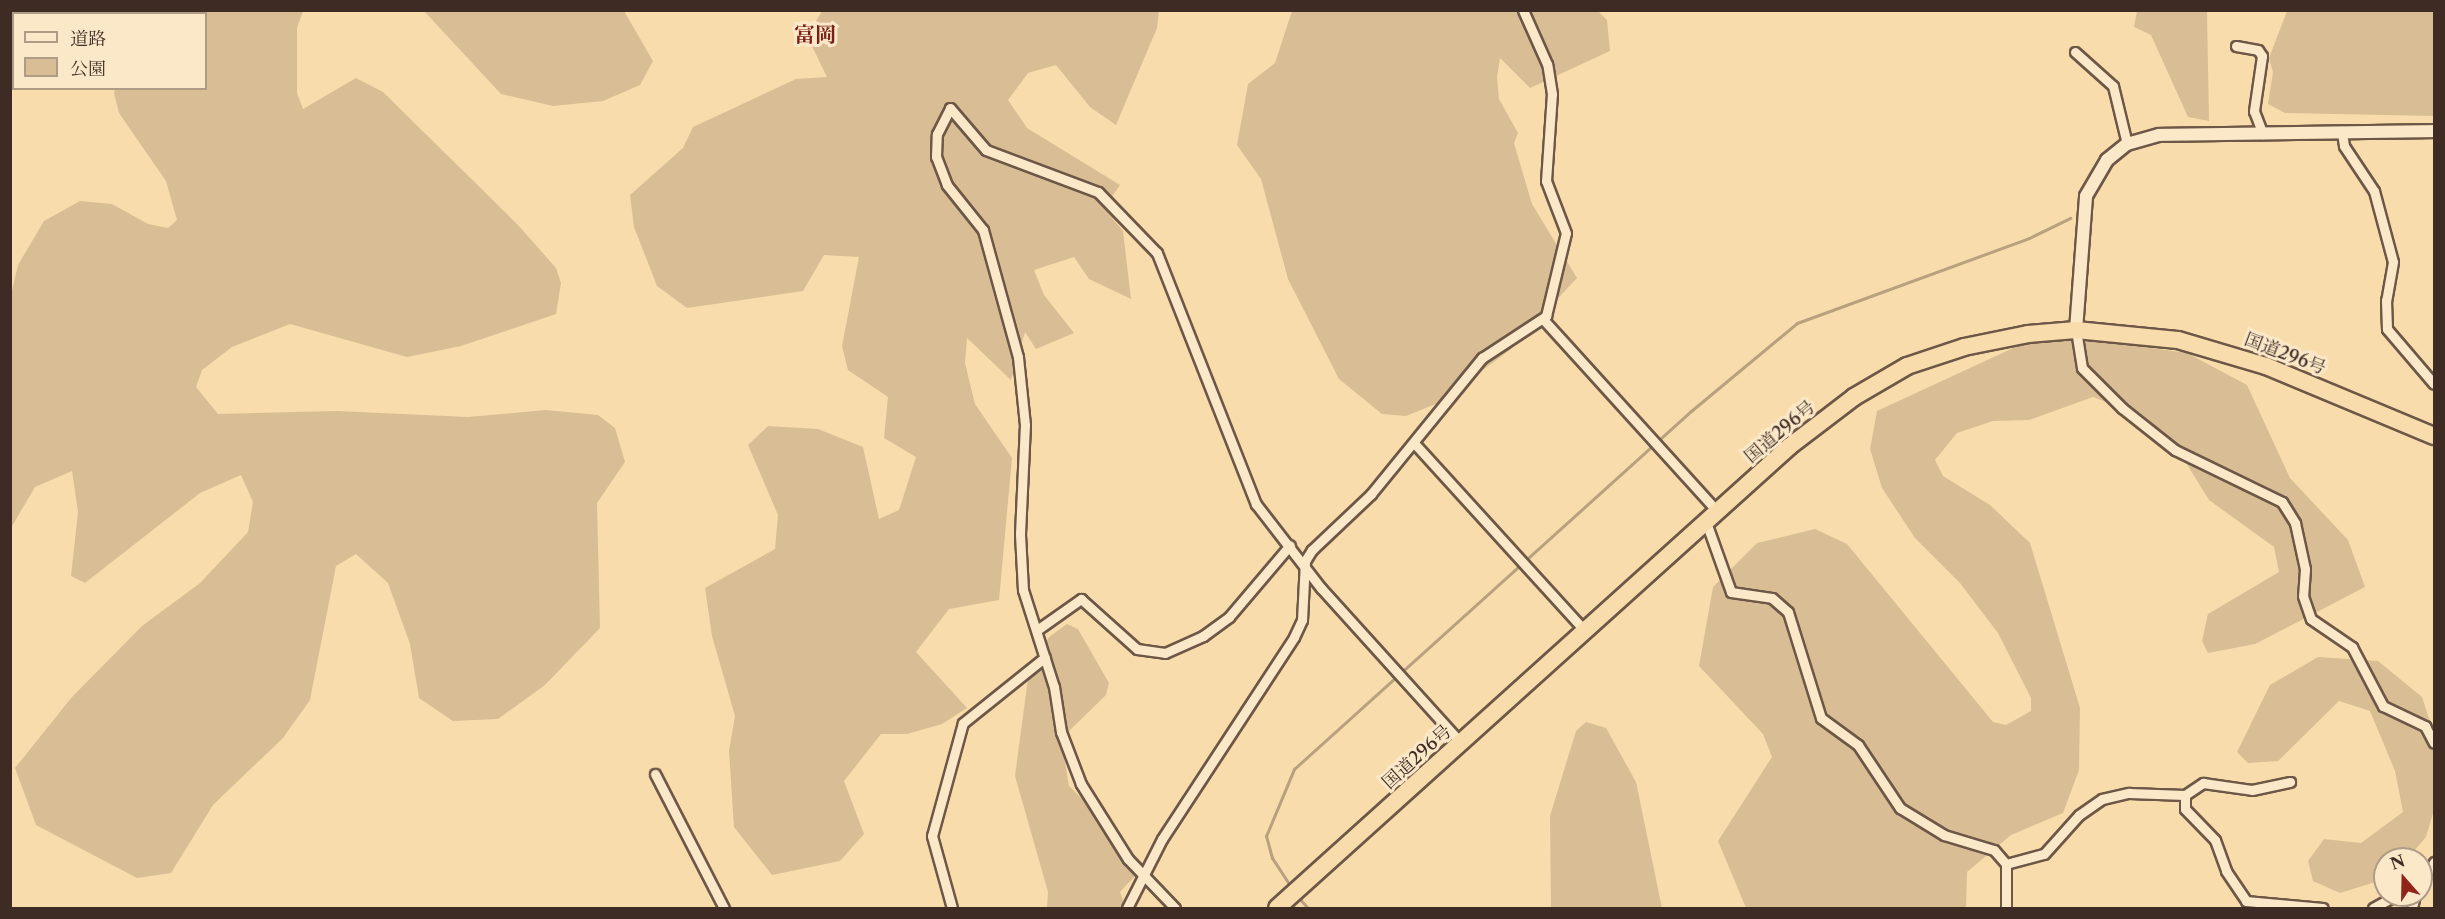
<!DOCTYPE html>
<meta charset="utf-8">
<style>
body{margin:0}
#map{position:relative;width:2445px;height:919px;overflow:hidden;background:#f9dcac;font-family:"Libre Caslon Text","Noto Serif JP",serif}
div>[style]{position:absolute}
.green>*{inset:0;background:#d9be95}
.stream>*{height:3px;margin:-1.5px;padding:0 1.5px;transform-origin:1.5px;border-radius:1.5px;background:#b9a07e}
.roads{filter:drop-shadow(2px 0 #6d5746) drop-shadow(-2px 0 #6d5746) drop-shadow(0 2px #6d5746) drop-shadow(0 -2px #6d5746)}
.street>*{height:9px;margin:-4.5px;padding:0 4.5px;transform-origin:4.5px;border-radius:4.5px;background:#fbe8c9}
.secondary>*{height:12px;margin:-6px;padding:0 6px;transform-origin:6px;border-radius:6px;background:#fbe8c9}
.highway>*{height:16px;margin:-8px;padding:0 8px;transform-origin:8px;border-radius:8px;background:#f9dcac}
span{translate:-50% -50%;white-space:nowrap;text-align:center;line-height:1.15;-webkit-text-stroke:6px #fbe8c9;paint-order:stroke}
.street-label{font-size:18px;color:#3e2b24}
.quarter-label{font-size:21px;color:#7a1f14;font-weight:700}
.frame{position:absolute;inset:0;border:12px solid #3e2b24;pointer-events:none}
.legend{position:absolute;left:12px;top:12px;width:195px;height:78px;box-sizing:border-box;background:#fbe8c9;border:2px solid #af9c87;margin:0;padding:8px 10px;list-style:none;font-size:18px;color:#3e2b24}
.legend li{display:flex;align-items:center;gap:12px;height:30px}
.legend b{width:30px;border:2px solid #af9c87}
.north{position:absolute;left:2373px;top:847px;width:60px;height:60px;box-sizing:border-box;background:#fbe8c9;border:2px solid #af9c87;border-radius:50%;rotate:340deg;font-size:16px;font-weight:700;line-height:24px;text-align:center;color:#3e2b24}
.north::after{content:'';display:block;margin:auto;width:21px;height:27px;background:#8f2418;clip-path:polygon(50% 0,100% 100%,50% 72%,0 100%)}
</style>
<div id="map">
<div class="green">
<i style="clip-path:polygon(1597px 10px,1607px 20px,1610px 51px,1530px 88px,1500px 58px,1497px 77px,1499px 99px,1518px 133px,1514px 143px,1532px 204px,1577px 278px,1510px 350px,1438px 403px,1406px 416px,1382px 414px,1339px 379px,1288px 279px,1261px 179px,1237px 145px,1248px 84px,1275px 63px,1292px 11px)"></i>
<i style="clip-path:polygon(121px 11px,303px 11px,297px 28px,297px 93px,303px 109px,356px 78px,383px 92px,518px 225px,556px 268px,561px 283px,556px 314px,461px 346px,407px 357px,290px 324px,232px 347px,202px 370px,196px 387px,218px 414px,337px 411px,468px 417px,546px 410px,598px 415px,615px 428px,625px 462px,597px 503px,600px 628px,545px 685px,498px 719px,453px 721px,419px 698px,410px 644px,388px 583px,356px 554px,336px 566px,310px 700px,283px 738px,213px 805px,171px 873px,137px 878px,36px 825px,15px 768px,72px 697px,142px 626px,200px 583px,248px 532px,253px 502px,241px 475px,200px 493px,85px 583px,71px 576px,78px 512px,72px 471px,35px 487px,11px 528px,10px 299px,18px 265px,44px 221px,80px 201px,112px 204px,148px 224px,168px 228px,177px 220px,166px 181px,119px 113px,114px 93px,115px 89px,206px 88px,206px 14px)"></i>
<i style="clip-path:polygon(424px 11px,624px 11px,653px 61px,640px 85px,603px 101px,553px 106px,501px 94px)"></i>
<i style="clip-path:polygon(822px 11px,1159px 11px,1157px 28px,1116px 125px,1090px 107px,1056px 65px,1028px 73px,1008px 100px,1027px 128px,1120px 185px,1104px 208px,1123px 231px,1131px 299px,1089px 279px,1074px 257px,1034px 270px,1044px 295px,1074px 333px,1036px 349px,1025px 332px,1011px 380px,967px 338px,965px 363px,975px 404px,1012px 458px,999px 600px,949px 609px,916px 652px,967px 708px,942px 724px,907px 734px,881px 734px,844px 781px,864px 834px,840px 861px,772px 875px,734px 827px,729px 751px,735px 716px,712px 636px,705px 588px,775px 549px,778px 515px,748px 445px,768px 426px,818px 429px,863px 447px,879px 519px,899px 510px,916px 457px,884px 438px,888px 397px,848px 370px,842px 346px,859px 257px,824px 255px,803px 291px,687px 308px,657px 286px,634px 227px,630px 195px,683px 148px,693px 127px,796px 79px,827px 77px,807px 36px)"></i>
<i style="clip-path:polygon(2137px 11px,2207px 11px,2209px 121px,2188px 117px,2151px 35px,2134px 27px)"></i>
<i style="clip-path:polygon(2287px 11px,2434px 11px,2434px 116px,2285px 113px,2268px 104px,2273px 72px,2269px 58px)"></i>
<i style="clip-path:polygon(2068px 336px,2187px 353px,2247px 385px,2290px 478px,2348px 540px,2365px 587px,2255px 644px,2208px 653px,2202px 641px,2208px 614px,2279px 572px,2274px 547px,2209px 500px,2175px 445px,2141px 416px,2093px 397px,2029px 420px,1993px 421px,1957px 433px,1935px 460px,1943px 476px,1990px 505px,2030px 543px,2080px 708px,2079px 770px,2063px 813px,2011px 835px,1967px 872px,1966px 908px,1746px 908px,1718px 841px,1772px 757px,1763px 734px,1699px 666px,1713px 587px,1757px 543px,1815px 529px,1847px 544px,1993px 722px,2006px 725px,2031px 711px,2031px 698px,1998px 633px,1960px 583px,1915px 538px,1882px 488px,1870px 449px,1877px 411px,2024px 343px)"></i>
<i style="clip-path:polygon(1067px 624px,1078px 629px,1109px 683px,1106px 695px,1069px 731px,1063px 750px,1069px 786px,1123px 839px,1136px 875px,1120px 892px,1126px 908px,1047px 908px,1048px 892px,1015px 776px,1029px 671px,1049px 637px)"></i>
<i style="clip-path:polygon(2318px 657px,2378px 661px,2422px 697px,2434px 734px,2434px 810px,2426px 837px,2407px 859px,2385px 859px,2385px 879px,2340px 893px,2313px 881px,2308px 861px,2324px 839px,2361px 843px,2403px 812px,2395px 771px,2370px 711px,2339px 701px,2278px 761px,2248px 763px,2237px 752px,2270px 685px)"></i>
<i style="clip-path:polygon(1586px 722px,1606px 728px,1636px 782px,1662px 908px,1551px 908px,1550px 816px,1576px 731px)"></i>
</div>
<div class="stream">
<i style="left:1291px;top:887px;width:35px;rotate:-123deg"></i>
<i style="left:1272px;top:858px;width:23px;rotate:-105deg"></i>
<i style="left:1266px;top:836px;width:73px;rotate:-67.3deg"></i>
<i style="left:1294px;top:769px;width:535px;rotate:-42.04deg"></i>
<i style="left:1691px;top:411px;width:138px;rotate:-39.7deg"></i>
<i style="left:1797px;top:323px;width:247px;rotate:-20.1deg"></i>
<i style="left:2029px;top:238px;width:46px;rotate:-26deg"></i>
<i style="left:1298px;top:897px;width:15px;rotate:48deg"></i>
</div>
<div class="roads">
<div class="street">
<i style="left:2236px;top:46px;width:22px;rotate:10deg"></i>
<i style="left:2258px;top:50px;width:7px;rotate:56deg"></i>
<i style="left:2262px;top:56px;width:56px;rotate:98.3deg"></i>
<i style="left:2254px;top:111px;width:25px;rotate:69deg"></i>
<i style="left:2075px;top:52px;width:51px;rotate:41.8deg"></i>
<i style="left:2113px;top:86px;width:60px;rotate:76.4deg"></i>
<i style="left:2342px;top:133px;width:13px;rotate:81deg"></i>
<i style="left:2344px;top:146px;width:54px;rotate:56.3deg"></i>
<i style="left:2374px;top:191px;width:73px;rotate:75deg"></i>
<i style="left:2393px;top:262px;width:39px;rotate:100deg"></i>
<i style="left:2386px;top:300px;width:29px;rotate:88deg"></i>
<i style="left:2387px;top:329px;width:72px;rotate:49.5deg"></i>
<i style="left:1543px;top:319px;width:261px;rotate:47.8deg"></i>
<i style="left:2076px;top:330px;width:38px;rotate:81deg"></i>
<i style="left:2082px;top:368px;width:57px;rotate:45deg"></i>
<i style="left:2122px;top:408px;width:68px;rotate:38.4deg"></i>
<i style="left:2175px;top:450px;width:119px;rotate:25.9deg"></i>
<i style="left:2282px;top:502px;width:25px;rotate:58deg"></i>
<i style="left:2295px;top:523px;width:47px;rotate:77.7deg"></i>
<i style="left:2305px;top:569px;width:27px;rotate:94deg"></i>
<i style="left:2303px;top:596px;width:24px;rotate:71deg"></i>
<i style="left:2311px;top:619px;width:50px;rotate:34.3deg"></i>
<i style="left:2352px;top:647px;width:67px;rotate:62.3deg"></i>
<i style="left:2383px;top:706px;width:47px;rotate:25.5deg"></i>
<i style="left:2425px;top:726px;width:19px;rotate:62deg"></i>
<i style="left:1415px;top:444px;width:254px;rotate:47.7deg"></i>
<i style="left:1706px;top:522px;width:74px;rotate:70.3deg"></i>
<i style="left:1731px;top:592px;width:41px;rotate:8.3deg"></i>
<i style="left:1772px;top:598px;width:21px;rotate:41deg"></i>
<i style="left:1788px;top:612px;width:111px;rotate:72.7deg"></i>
<i style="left:1821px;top:718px;width:46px;rotate:36.1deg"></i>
<i style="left:1858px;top:745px;width:76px;rotate:56.3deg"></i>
<i style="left:1900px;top:808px;width:52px;rotate:31.5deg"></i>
<i style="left:1944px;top:835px;width:52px;rotate:16.7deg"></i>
<i style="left:1994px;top:850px;width:18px;rotate:49deg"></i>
<i style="left:2006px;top:864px;width:44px;rotate:90deg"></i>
<i style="left:1037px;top:630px;width:54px;rotate:-35.2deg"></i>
<i style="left:1081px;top:599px;width:75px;rotate:41.8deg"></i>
<i style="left:1137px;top:649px;width:28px;rotate:8deg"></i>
<i style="left:1165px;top:653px;width:42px;rotate:-24.1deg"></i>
<i style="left:1203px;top:636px;width:32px;rotate:-36deg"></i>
<i style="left:1229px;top:617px;width:94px;rotate:-49.7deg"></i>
<i style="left:655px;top:774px;width:151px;rotate:62.8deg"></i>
<i style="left:2185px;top:795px;width:14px;rotate:90deg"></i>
<i style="left:2185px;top:809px;width:43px;rotate:45.9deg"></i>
<i style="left:2215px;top:840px;width:33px;rotate:70deg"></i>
<i style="left:2226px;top:871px;width:36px;rotate:56deg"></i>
<i style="left:2246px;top:901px;width:77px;rotate:5.2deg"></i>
<i style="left:2006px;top:864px;width:39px;rotate:-15deg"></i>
<i style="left:2044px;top:854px;width:52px;rotate:-48.1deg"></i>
<i style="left:2079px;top:815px;width:28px;rotate:-35deg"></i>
<i style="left:2102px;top:799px;width:28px;rotate:-13deg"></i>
<i style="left:2129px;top:793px;width:56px;rotate:2deg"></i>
<i style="left:2185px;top:795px;width:22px;rotate:-34deg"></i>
<i style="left:2203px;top:783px;width:49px;rotate:8.1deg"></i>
<i style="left:2252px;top:790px;width:39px;rotate:-12deg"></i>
<i style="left:2421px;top:883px;width:25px;rotate:-58deg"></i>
<i style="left:952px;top:908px;width:75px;rotate:-105.5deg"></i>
<i style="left:932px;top:836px;width:117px;rotate:-74.7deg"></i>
<i style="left:963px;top:723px;width:105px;rotate:-38.8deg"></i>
<i style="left:1127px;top:908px;width:77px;rotate:-63.1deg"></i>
<i style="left:1162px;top:839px;width:241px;rotate:-56.8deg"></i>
<i style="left:1294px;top:637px;width:19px;rotate:-65deg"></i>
<i style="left:1302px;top:620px;width:59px;rotate:-87.1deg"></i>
<i style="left:1305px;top:561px;width:13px;rotate:-58deg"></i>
<i style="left:1312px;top:550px;width:81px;rotate:-43.5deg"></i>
<i style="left:1371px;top:494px;width:176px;rotate:-50.8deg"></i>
<i style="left:1482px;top:358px;width:77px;rotate:-33.3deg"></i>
<i style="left:1546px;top:316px;width:85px;rotate:-76.5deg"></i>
<i style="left:1566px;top:233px;width:56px;rotate:-111deg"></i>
<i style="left:1546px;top:181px;width:87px;rotate:-86.1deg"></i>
<i style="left:1552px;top:94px;width:30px;rotate:-99deg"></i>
<i style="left:1547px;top:64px;width:59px;rotate:-114deg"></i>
<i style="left:1175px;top:908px;width:68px;rotate:-133.8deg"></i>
<i style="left:1128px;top:859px;width:89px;rotate:-122.1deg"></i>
<i style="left:1081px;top:784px;width:56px;rotate:-111deg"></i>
<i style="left:1061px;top:732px;width:46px;rotate:-98.8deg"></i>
<i style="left:1054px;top:687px;width:102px;rotate:-107.7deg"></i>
<i style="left:1023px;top:590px;width:56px;rotate:-93.1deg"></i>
<i style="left:1020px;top:534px;width:109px;rotate:-87.4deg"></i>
<i style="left:1025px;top:425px;width:68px;rotate:-95.9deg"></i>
<i style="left:1018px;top:357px;width:132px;rotate:-105.4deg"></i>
<i style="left:983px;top:230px;width:58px;rotate:-128.7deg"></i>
<i style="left:947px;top:185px;width:30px;rotate:-111deg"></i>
<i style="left:936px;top:157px;width:23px;rotate:-88deg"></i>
<i style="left:937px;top:134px;width:29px;rotate:-63deg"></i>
<i style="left:950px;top:108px;width:55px;rotate:49.4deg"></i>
<i style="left:986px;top:150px;width:120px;rotate:20.6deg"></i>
<i style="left:1098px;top:192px;width:85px;rotate:46deg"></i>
<i style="left:1157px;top:253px;width:270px;rotate:68.5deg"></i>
<i style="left:1256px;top:504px;width:106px;rotate:52.3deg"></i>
<i style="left:1321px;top:588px;width:209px;rotate:47.9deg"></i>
<i style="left:2373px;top:908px;width:26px;rotate:-29deg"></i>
<i style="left:2412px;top:908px;width:13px;rotate:-77deg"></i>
</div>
<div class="secondary">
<i style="left:2076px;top:330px;width:134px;rotate:-85.7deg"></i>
<i style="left:2086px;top:196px;width:42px;rotate:-59.7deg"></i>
<i style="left:2107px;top:160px;width:26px;rotate:-39deg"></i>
<i style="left:2127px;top:144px;width:33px;rotate:-16deg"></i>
<i style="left:2159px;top:135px;width:275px;rotate:-0.8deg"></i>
</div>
<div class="highway">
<i style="left:1277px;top:908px;width:690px;rotate:-42.01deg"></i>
<i style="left:1790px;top:446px;width:81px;rotate:-37.4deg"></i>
<i style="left:1854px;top:397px;width:61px;rotate:-30.3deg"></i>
<i style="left:1907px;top:366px;width:60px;rotate:-18.4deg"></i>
<i style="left:1964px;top:347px;width:65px;rotate:-11.5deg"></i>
<i style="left:2028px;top:334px;width:48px;rotate:-4.8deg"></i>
<i style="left:2076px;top:330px;width:102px;rotate:5.6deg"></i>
<i style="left:2178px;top:340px;width:92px;rotate:16.5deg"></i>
<i style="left:2266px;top:366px;width:182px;rotate:22.6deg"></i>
</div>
</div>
<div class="street-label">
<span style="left:2285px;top:354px;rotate:21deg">国道296号</span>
<span style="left:1780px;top:432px;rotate:-40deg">国道296号</span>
<span style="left:1417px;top:757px;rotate:-42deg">国道296号</span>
</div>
<div class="quarter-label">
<span style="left:815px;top:35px">富岡</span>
</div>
<div class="frame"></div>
<ul class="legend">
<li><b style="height:8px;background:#fbe8c9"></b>道路</li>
<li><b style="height:16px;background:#d9be95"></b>公園</li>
</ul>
<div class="north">N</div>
</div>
